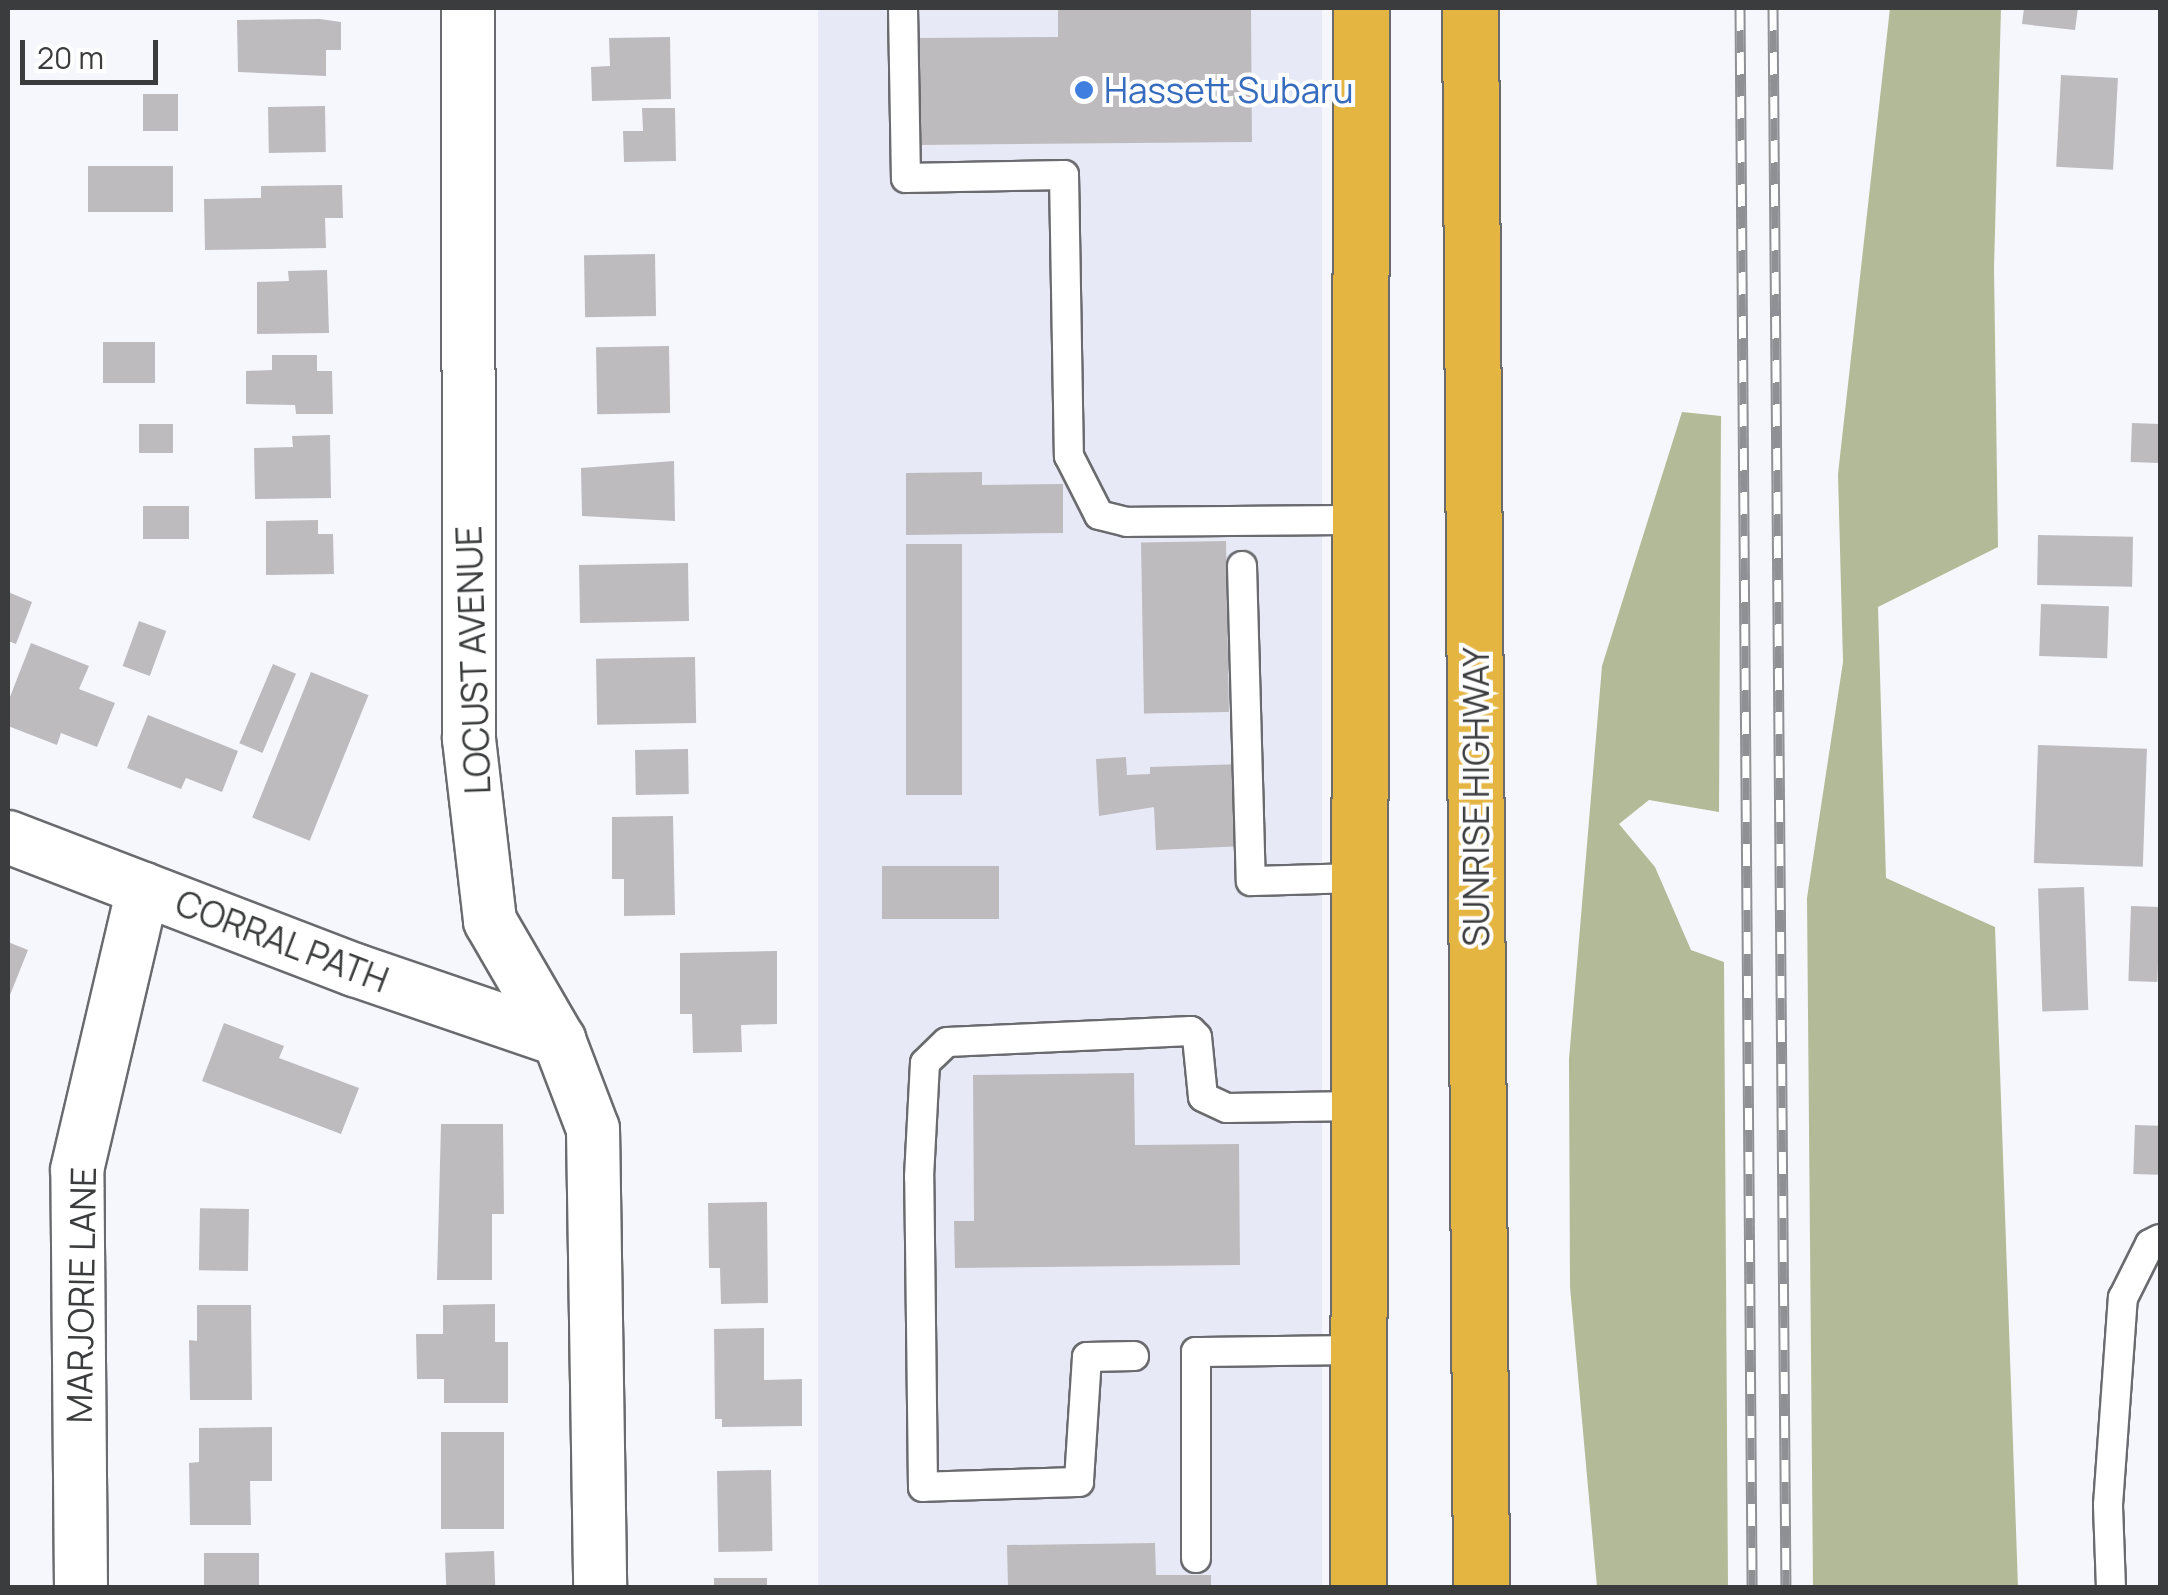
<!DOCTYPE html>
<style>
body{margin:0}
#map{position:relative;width:2168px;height:1595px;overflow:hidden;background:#f6f7fc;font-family:Manrope,sans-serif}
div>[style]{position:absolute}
.built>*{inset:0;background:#e7eaf6;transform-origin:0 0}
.forest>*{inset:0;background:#b3ba97}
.building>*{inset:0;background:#bebbbf;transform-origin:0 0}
.roads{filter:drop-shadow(2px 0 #6a6b6f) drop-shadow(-2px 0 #6a6b6f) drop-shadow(0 2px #6a6b6f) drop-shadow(0 -2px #6a6b6f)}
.lane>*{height:28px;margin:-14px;padding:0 14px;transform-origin:14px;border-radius:14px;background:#fff}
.street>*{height:52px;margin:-26px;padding:0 26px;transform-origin:26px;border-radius:26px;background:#fff}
.highway>*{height:55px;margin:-27.5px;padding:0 27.5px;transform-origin:27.5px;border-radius:27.5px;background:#e5b542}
.rail>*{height:11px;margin-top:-5.5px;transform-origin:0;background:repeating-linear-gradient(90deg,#fff 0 22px,#8f9093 0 44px);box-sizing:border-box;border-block:2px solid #8f9093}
.dots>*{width:28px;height:28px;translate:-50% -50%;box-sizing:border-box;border:5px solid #fff;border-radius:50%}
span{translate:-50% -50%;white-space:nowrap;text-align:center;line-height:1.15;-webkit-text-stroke:8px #fff;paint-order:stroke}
.shop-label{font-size:35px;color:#366cbe}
.left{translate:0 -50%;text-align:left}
.street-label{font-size:35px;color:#3b3c3d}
.frame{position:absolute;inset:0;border:10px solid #3b3c3d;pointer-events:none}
.scale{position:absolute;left:20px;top:40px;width:138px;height:45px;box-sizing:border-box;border:5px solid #3b3c3d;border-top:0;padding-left:12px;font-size:30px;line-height:35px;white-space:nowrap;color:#3b3c3d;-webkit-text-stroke:8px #fff;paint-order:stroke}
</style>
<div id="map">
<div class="built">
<i style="left:818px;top:8px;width:504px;height:1579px"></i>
</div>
<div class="forest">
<i style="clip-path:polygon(1890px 8px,2001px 8px,1994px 268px,1998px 547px,1878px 607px,1886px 878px,1995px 927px,2018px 1587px,1813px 1587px,1807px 898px,1843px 662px,1838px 474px)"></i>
<i style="clip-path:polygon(1682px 412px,1721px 416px,1719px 812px,1649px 800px,1619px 824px,1655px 867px,1691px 950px,1724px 962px,1728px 1587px,1597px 1587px,1570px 1287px,1569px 1059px,1602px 666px)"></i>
</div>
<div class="building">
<i style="clip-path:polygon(1058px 8px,1251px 8px,1252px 142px,917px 145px,916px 38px,1058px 37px)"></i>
<i style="clip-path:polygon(2024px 8px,2078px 8px,2075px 30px,2022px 24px)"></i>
<i style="clip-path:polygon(320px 19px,341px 22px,341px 50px,326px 50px,326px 76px,238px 72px,237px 20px)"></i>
<i style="clip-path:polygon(670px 37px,671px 99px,592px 101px,591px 67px,610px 66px,609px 38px)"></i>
<i style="left:2061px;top:75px;width:57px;height:92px;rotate:3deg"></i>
<i style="left:143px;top:94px;width:35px;height:37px"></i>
<i style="left:325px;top:106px;width:46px;height:57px;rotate:89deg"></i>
<i style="clip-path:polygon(642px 108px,675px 108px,676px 161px,624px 162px,623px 131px,643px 131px)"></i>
<i style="left:173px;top:166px;width:46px;height:85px;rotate:90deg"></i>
<i style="clip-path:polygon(342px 185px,343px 218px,325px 218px,326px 248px,205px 250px,204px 199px,261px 198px,261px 186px)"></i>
<i style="left:655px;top:254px;width:62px;height:71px;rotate:89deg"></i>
<i style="clip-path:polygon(327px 270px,329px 333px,257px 334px,257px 282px,289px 281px,288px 271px)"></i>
<i style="left:155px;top:342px;width:41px;height:52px;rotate:90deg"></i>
<i style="left:669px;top:346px;width:67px;height:73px;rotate:89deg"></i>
<i style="clip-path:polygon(272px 355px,317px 355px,317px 371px,332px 371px,333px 414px,296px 414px,295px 405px,246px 404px,246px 371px,272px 370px)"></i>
<i style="left:2132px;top:423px;width:28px;height:39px;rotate:2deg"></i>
<i style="left:139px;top:424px;width:34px;height:29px"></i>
<i style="clip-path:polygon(330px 435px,331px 498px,255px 499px,254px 448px,293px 447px,292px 436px)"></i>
<i style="clip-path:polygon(674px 461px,675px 521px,582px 516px,581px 468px)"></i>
<i style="clip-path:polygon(982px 472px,982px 485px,1063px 484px,1063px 533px,906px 535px,906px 473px)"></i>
<i style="left:143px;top:506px;width:46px;height:33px"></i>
<i style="clip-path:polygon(318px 520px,318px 534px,333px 534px,334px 574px,266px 575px,266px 521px)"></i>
<i style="left:2038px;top:535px;width:95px;height:50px;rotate:1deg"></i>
<i style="left:1226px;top:541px;width:171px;height:85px;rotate:89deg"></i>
<i style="left:906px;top:544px;width:56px;height:251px"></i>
<i style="left:688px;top:563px;width:58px;height:109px;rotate:89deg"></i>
<i style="clip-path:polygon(8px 592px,32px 602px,16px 644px,8px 641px)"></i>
<i style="left:2041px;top:604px;width:68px;height:52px;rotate:2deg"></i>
<i style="left:139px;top:621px;width:29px;height:48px;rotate:20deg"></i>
<i style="clip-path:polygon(31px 643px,89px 666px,79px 689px,115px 703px,97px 747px,61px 733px,57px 745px,8px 726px,8px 702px)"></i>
<i style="left:695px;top:657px;width:66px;height:99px;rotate:89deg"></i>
<i style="left:273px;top:664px;width:25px;height:86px;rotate:23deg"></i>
<i style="left:311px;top:672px;width:62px;height:157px;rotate:22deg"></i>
<i style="clip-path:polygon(148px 715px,238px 751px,222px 792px,186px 778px,181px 789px,127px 768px)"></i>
<i style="left:2038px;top:745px;width:109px;height:118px;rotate:2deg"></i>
<i style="left:688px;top:749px;width:45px;height:53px;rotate:89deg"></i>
<i style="clip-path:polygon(1126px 757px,1127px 775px,1150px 774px,1150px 767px,1241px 764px,1245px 846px,1156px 850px,1154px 807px,1099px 816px,1096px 759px)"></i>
<i style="clip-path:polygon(673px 816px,675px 915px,624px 916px,624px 879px,612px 879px,612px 817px)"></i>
<i style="left:882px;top:866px;width:117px;height:53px"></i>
<i style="left:2084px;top:887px;width:123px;height:46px;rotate:88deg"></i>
<i style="left:2131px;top:906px;width:29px;height:75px;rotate:2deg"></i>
<i style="clip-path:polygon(8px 942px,28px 950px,8px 1000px)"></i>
<i style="clip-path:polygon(777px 951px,777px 1024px,741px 1025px,742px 1052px,693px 1053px,692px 1014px,680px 1014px,680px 953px)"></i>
<i style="clip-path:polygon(224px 1023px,284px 1046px,279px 1058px,359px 1088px,341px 1134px,202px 1081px)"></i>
<i style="clip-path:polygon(1134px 1073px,1135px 1145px,1239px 1144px,1240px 1265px,955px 1268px,954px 1221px,974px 1221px,973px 1075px)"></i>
<i style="clip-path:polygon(441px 1124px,503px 1124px,504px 1214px,492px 1214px,492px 1280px,437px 1280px)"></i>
<i style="left:2135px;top:1125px;width:25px;height:49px;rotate:2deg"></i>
<i style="clip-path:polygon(767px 1202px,768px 1303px,721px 1304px,720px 1268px,709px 1268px,708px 1203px)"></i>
<i style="left:249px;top:1209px;width:62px;height:49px;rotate:91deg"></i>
<i style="clip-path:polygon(495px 1304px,495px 1342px,508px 1342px,508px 1403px,444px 1403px,444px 1379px,417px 1379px,416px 1334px,443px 1334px,443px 1305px)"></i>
<i style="clip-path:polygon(197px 1305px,251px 1305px,252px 1400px,190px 1400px,189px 1340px,197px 1341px)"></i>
<i style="clip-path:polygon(764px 1328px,764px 1380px,802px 1379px,802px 1426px,722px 1427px,722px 1419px,715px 1419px,714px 1329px)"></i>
<i style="clip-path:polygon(272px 1427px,272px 1481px,250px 1481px,251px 1525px,190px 1525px,189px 1463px,199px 1462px,199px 1428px)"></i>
<i style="left:504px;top:1432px;width:97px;height:63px;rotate:90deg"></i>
<i style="left:771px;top:1470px;width:81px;height:54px;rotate:89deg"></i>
<i style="clip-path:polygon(1155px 1543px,1156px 1575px,1211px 1575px,1211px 1588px,1008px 1588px,1007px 1545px)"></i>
<i style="left:494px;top:1551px;width:37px;height:49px;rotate:88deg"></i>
<i style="left:204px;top:1553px;width:55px;height:35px"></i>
<i style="left:767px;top:1578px;width:10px;height:53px;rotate:90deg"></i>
</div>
<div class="roads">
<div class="lane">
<i style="left:903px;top:8px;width:170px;rotate:89deg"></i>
<i style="left:906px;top:178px;width:158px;rotate:-1.1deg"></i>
<i style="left:1064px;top:175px;width:281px;rotate:89deg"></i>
<i style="left:1069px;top:456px;width:66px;rotate:63deg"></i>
<i style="left:1099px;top:515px;width:29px;rotate:14deg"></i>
<i style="left:1127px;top:522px;width:233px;rotate:-0.5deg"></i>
<i style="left:1242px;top:566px;width:315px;rotate:88.4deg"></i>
<i style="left:1251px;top:881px;width:108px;rotate:-1.6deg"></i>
<i style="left:1134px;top:1356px;width:47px;rotate:178.8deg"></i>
<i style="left:1087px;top:1357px;width:125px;rotate:93.7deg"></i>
<i style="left:1079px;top:1482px;width:156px;rotate:178.2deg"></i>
<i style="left:923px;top:1487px;width:310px;rotate:-90.7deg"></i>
<i style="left:919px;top:1177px;width:114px;rotate:-87deg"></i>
<i style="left:925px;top:1063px;width:30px;rotate:-44deg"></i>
<i style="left:947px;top:1042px;width:244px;rotate:-2.6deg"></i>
<i style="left:1191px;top:1031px;width:8px;rotate:45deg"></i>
<i style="left:1197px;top:1037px;width:60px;rotate:84.3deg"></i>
<i style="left:1203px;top:1097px;width:26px;rotate:25deg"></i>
<i style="left:1227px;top:1108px;width:132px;rotate:-0.9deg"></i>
<i style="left:1196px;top:1558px;width:206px;rotate:-90deg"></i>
<i style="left:1196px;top:1352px;width:163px;rotate:-0.7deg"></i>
<i style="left:2111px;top:1588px;width:83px;rotate:-92.1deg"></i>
<i style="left:2108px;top:1505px;width:208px;rotate:-85.9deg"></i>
<i style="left:2123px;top:1298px;width:60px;rotate:-63.4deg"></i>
<i style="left:2150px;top:1244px;width:11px;rotate:-27deg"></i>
</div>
<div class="street">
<i style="left:468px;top:8px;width:731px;rotate:89.92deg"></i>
<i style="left:469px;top:739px;width:183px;rotate:83.4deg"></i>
<i style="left:490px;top:921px;width:138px;rotate:59.9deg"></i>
<i style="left:559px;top:1040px;width:95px;rotate:69.1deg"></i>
<i style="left:593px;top:1129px;width:459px;rotate:89.1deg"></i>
<i style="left:8px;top:837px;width:372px;rotate:21deg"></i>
<i style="left:355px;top:970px;width:216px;rotate:18.9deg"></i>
<i style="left:81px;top:1588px;width:418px;rotate:-90.5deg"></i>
<i style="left:77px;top:1170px;width:289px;rotate:-76.8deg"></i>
</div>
<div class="highway">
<i style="left:1470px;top:8px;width:1580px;rotate:89.6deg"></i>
<i style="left:1358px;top:1588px;width:1580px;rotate:-89.89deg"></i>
</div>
</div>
<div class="rail">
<i style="left:1740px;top:8px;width:1580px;rotate:89.56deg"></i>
<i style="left:1773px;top:8px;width:1580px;rotate:89.53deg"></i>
</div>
<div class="dots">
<i style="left:1084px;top:90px;background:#3f7fe0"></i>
</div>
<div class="shop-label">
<span class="left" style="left:1104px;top:90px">Hassett Subaru</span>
</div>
<div class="street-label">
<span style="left:473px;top:660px;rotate:-92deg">LOCUST AVENUE</span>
<span style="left:1476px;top:797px;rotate:-90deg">SUNRISE HIGHWAY</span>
<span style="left:282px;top:941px;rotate:21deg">CORRAL PATH</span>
<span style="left:81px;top:1295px;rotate:-89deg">MARJORIE LANE</span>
</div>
<div class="frame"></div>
<div class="scale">20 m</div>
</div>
